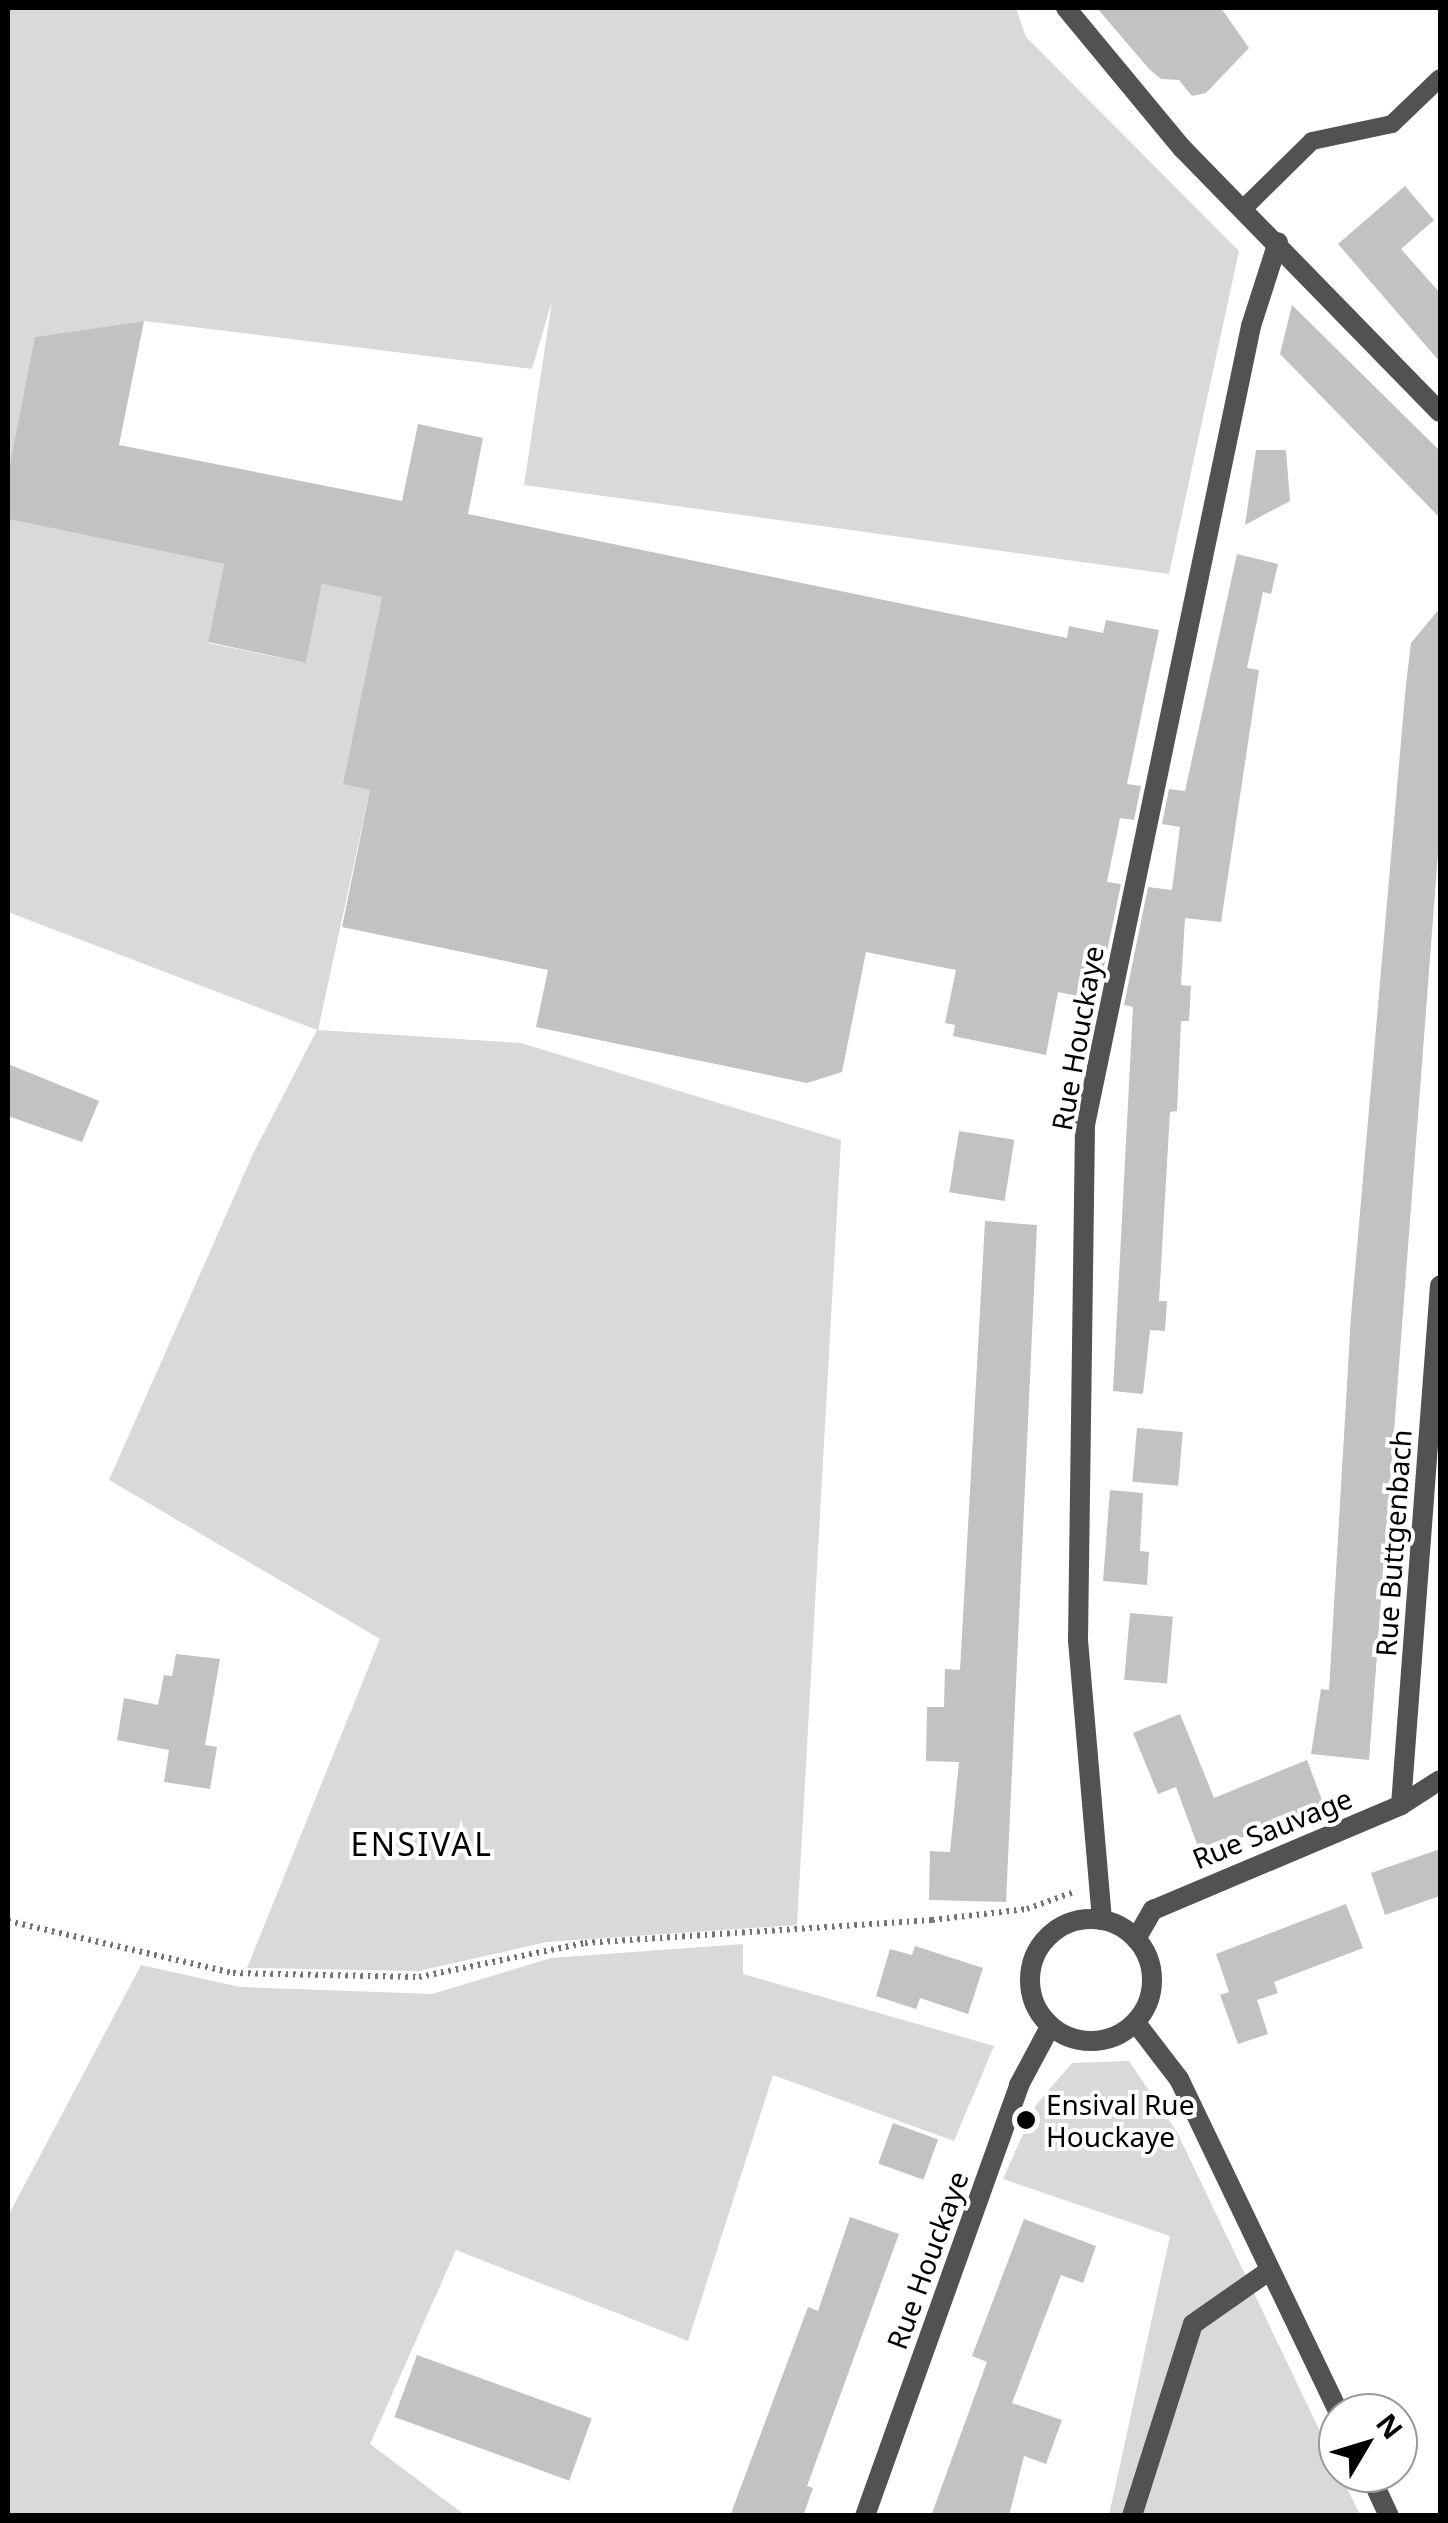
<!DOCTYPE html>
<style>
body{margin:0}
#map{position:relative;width:1448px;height:2523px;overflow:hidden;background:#fff;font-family:"Noto Sans",sans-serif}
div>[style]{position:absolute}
.green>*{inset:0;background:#d9d9d9}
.building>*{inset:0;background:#c2c2c2;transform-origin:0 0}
.path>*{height:6px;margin-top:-3px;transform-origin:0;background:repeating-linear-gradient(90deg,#747474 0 2.5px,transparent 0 7.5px)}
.lane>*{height:18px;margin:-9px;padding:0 9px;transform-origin:9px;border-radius:9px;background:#525252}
.street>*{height:20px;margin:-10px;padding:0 10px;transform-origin:10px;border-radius:10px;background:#525252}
.street>.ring{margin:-10px;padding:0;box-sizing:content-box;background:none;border:20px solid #525252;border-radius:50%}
.dots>*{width:28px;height:28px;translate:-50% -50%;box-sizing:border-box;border:5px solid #fff;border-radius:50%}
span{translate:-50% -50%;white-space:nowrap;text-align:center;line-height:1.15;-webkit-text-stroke:8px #fff;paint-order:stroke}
.street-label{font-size:28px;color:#000}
.poi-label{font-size:28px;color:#000}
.left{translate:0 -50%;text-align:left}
.quarter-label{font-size:32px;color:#000;letter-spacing:2.5px}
.frame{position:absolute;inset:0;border:10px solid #000;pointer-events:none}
.north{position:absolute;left:1318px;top:2393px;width:100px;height:100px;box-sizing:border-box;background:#fff;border:2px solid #999;border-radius:50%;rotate:52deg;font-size:28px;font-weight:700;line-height:40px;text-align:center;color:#000}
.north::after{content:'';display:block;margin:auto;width:35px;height:45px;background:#000;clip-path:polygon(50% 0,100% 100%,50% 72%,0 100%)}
</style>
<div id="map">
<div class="green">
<i style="clip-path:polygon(8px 8px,1016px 8px,1026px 37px,1239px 251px,1169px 574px,524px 485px,552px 301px,532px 369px,144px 321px,36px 337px,8px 474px)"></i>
<i style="clip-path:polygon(8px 519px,224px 564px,208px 643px,306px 663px,322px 584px,382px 597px,344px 784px,370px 790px,318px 1030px,521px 1043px,841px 1140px,797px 1925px,547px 1942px,419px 1971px,247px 1968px,380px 1639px,109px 1480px,253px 1154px,317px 1030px,8px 912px)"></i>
<i style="clip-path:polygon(743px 1944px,743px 1974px,994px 2046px,954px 2141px,773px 2075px,688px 2341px,456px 2250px,370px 2444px,465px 2515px,8px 2515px,8px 2216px,141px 1965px,240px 1987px,432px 1994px,551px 1958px)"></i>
<i style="clip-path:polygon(1129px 2061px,1177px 2132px,1360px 2515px,1109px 2515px,1170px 2236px,1003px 2179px,1036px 2105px,1072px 2063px)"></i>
</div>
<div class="building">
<i style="clip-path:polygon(1097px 8px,1221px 8px,1249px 48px,1206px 93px,1192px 96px,1179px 80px,1161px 79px,1149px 69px)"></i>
<i style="clip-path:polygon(1405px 186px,1434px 220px,1401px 249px,1440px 293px,1440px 362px,1338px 244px)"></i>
<i style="clip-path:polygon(1292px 305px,1440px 451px,1440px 518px,1280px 354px)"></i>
<i style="clip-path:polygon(144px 321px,119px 445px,402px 501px,418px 424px,483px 438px,468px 514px,1067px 638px,1069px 626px,1103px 633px,1106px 620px,1159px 630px,1127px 784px,1141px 786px,1134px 820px,1120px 818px,1107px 882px,1121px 884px,1097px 1000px,1058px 992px,1046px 1055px,953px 1036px,955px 1025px,945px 1023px,956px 970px,866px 952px,842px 1072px,807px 1083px,536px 1027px,548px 970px,342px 927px,370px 790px,343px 784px,382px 597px,322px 584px,306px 663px,208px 642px,224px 564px,8px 519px,8px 474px,35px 337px)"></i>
<i style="clip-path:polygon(1256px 450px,1286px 450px,1290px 501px,1245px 525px)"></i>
<i style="clip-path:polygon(1237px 554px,1278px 564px,1271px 594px,1263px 592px,1247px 668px,1259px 670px,1221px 922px,1185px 918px,1181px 985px,1191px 986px,1189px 1021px,1181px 1021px,1177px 1111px,1170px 1112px,1159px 1301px,1167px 1301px,1165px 1331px,1150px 1330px,1143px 1394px,1113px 1391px,1133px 1007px,1124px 1005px,1148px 887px,1172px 890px,1180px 827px,1162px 824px,1169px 789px,1185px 791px)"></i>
<i style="clip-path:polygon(1440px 608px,1438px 853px,1369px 1760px,1311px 1754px,1321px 1689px,1329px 1690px,1351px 1316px,1406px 684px,1411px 643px)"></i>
<i style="clip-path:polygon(8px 1064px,99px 1101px,82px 1142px,8px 1116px)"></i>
<i style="left:959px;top:1131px;width:56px;height:62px;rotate:9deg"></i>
<i style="clip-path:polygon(985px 1221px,1037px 1225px,1006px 1902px,929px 1900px,930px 1851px,950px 1852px,959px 1762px,926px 1761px,927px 1707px,944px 1707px,945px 1669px,960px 1670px)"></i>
<i style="left:1137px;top:1428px;width:46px;height:54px;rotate:5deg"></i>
<i style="clip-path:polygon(1110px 1490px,1143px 1493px,1140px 1551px,1149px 1552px,1147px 1585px,1103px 1581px)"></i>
<i style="left:1130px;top:1613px;width:43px;height:67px;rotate:5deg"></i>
<i style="clip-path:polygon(176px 1654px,220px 1659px,205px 1745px,217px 1747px,210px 1789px,164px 1782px,169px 1750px,117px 1740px,124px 1698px,158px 1705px,164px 1675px,172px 1676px)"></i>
<i style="clip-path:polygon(1180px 1714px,1214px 1798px,1307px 1760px,1325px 1808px,1200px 1852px,1176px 1787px,1158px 1794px,1133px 1733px)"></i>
<i style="clip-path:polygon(1440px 1849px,1440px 1896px,1385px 1915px,1371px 1873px)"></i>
<i style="clip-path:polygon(1346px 1904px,1363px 1948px,1274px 1982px,1278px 1993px,1257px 2000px,1268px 2034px,1238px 2044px,1220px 1995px,1229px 1992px,1216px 1954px)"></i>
<i style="clip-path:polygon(915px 1946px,983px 1968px,968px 2014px,920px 1998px,916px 2009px,876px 1996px,890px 1949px,912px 1955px)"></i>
<i style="left:893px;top:2123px;width:48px;height:43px;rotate:20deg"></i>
<i style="clip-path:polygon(850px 2217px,899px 2234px,807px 2486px,813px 2488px,803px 2516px,730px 2516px,808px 2307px,818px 2311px)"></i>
<i style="clip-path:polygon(1024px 2219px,1096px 2246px,1083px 2283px,1061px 2275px,1012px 2403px,1062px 2420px,1046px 2464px,1024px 2456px,1009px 2516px,931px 2516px,987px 2362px,972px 2356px)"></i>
<i style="left:417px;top:2355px;width:186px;height:66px;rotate:20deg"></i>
</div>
<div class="path">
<i style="left:8px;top:1921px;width:231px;rotate:13deg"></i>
<i style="left:233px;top:1973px;width:186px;rotate:1.2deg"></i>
<i style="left:419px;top:1977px;width:169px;rotate:-11.6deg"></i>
<i style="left:585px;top:1943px;width:348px;rotate:-3.8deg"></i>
<i style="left:932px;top:1920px;width:96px;rotate:-6.6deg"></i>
<i style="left:1027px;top:1909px;width:50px;rotate:-19.9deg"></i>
</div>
<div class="lane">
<i style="left:1244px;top:208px;width:95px;rotate:-44.6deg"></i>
<i style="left:1312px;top:141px;width:82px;rotate:-12deg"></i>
<i style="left:1392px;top:124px;width:66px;rotate:-43.8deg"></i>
</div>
<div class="street">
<i style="left:1066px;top:8px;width:182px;rotate:50.4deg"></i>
<i style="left:1182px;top:148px;width:369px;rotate:45.7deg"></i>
<i style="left:1401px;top:1805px;width:521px;rotate:-85.71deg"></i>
<i class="ring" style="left:1030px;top:1919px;width:102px;height:102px"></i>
<i style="left:1102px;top:1920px;width:281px;rotate:-94.9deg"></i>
<i style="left:1078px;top:1640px;width:515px;rotate:-89.22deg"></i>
<i style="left:1085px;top:1125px;width:816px;rotate:-78.26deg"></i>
<i style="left:1251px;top:326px;width:88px;rotate:-72.2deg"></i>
<i style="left:1136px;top:1939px;width:34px;rotate:-60deg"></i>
<i style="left:1153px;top:1910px;width:269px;rotate:-22.9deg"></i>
<i style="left:1401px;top:1805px;width:46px;rotate:-32.7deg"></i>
<i style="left:1136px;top:2023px;width:71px;rotate:52.5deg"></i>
<i style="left:1179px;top:2079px;width:370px;rotate:64.4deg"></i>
<i style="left:1369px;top:2473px;width:47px;rotate:65.1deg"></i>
<i style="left:865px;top:2516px;width:458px;rotate:-70.3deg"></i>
<i style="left:1019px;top:2085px;width:66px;rotate:-61.9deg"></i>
<i style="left:1132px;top:2516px;width:201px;rotate:-72.4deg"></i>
<i style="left:1193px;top:2324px;width:94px;rotate:-35deg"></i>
</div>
<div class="dots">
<i style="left:1026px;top:2120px;background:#000"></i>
</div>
<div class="street-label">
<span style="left:1077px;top:1038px;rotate:-80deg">Rue Houckaye</span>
<span style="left:1393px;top:1543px;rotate:-86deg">Rue Buttgenbach</span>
<span style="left:1272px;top:1828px;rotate:-22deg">Rue Sauvage</span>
<span style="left:927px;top:2260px;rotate:-70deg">Rue Houckaye</span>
</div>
<div class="poi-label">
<span class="left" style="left:1046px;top:2120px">Ensival Rue<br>Houckaye</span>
</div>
<div class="quarter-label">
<span style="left:422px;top:1844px">ENSIVAL</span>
</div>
<div class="frame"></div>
<div class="north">N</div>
</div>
